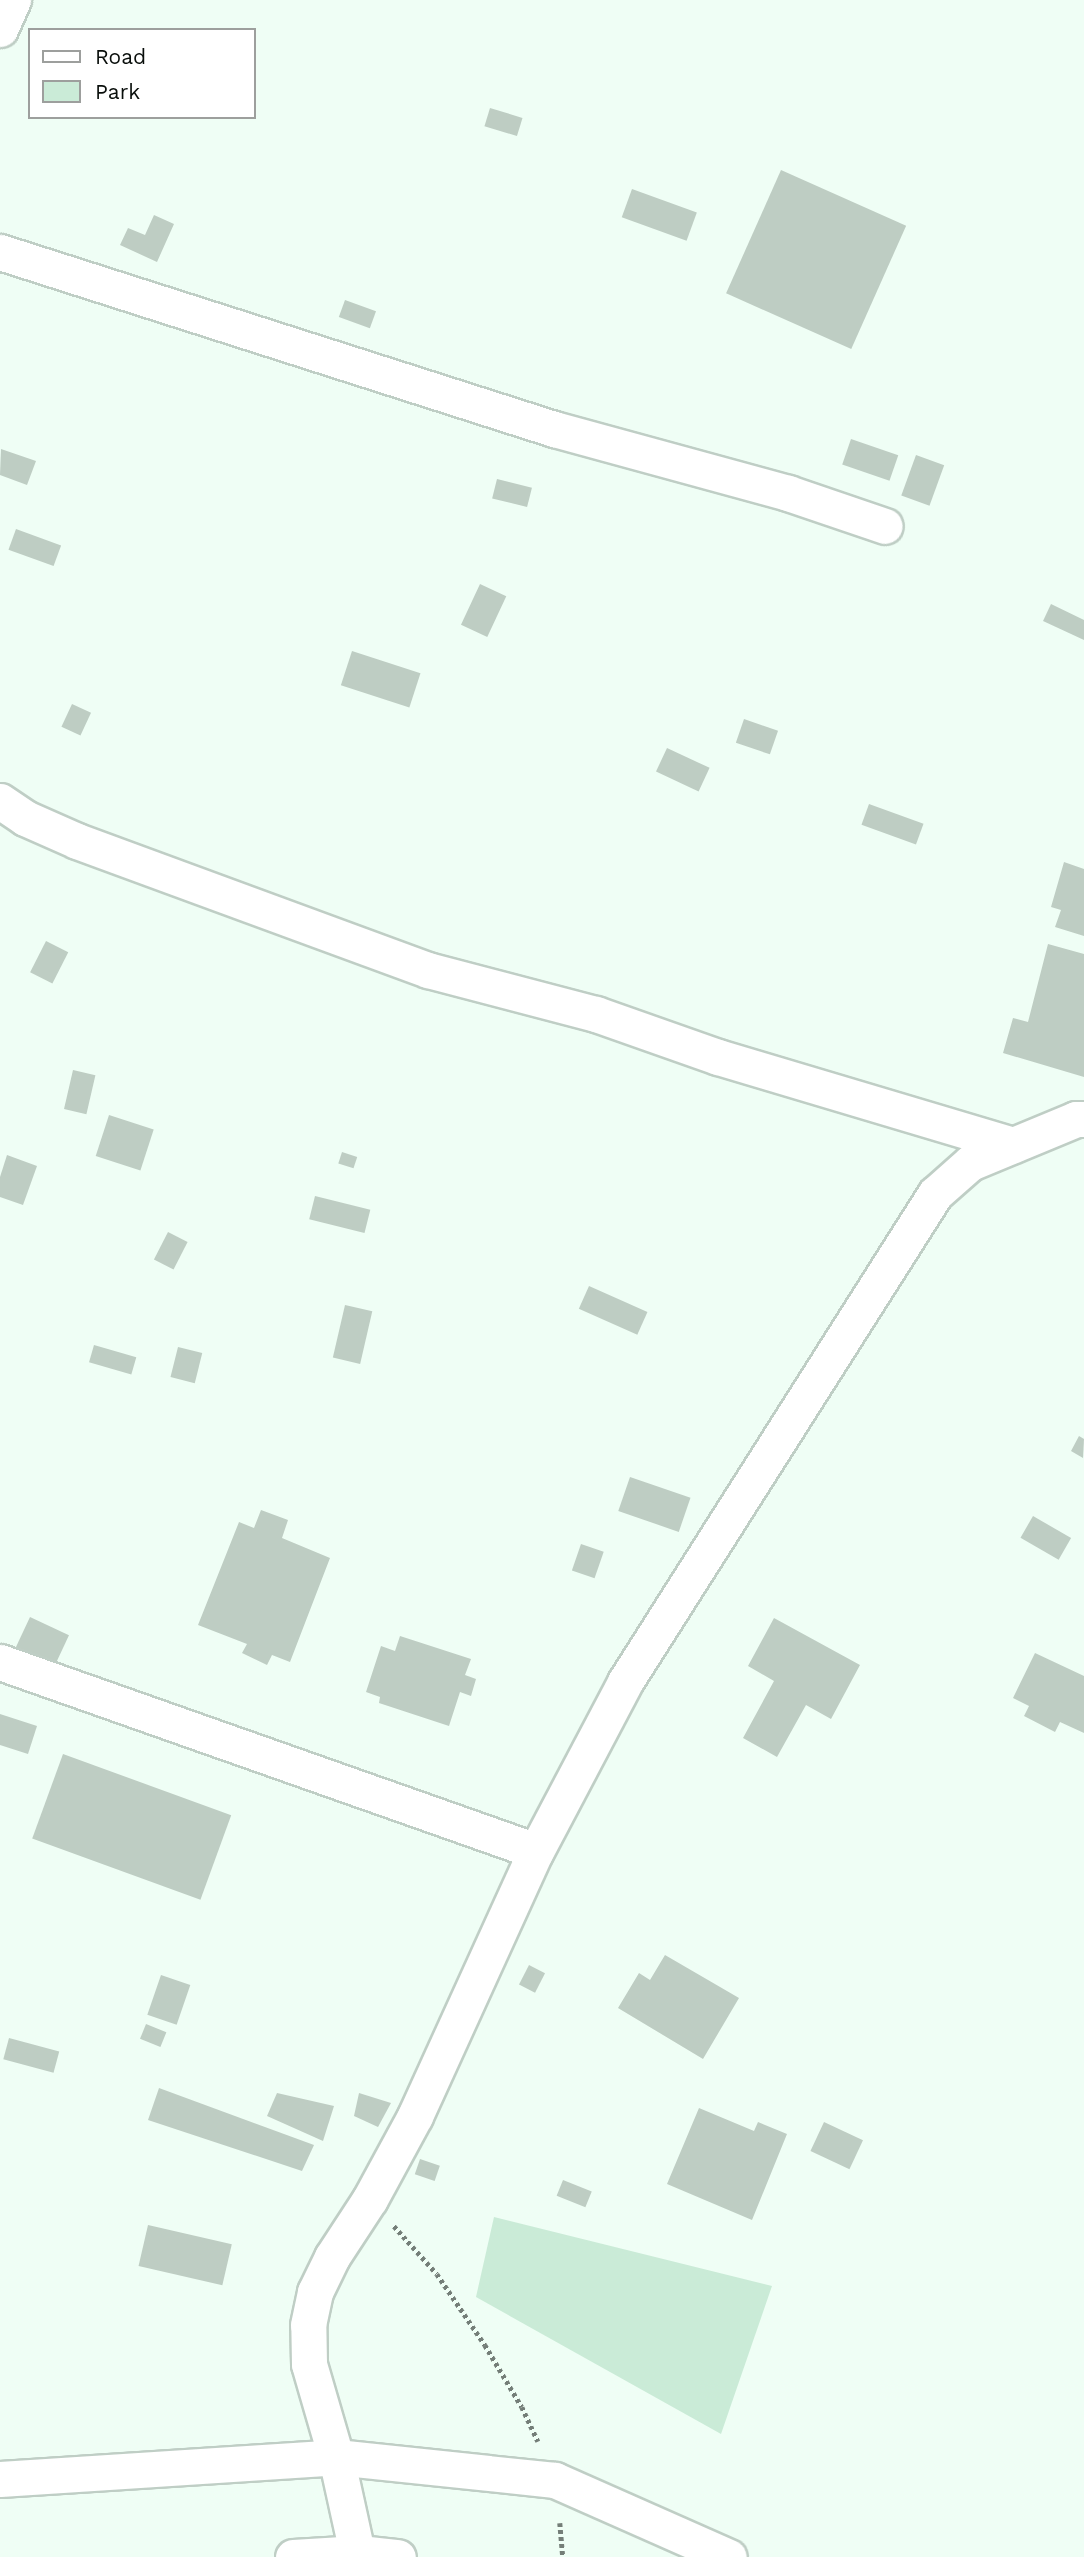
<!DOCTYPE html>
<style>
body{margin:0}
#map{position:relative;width:1084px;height:2557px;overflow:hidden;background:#effef5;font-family:"Work Sans",sans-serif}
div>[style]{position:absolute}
.green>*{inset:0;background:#caebd7}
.building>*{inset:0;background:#becdc3;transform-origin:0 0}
.path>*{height:4.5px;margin-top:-2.25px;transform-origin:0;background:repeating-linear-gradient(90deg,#747e78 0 3.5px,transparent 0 7px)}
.roads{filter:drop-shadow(2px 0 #bfcec5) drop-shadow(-2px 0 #bfcec5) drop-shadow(0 2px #bfcec5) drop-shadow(0 -2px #bfcec5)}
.street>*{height:35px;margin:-17.5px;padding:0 17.5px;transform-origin:17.5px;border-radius:17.5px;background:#fff}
span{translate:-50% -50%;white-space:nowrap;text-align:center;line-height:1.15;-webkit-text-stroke:5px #fff;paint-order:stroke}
.legend{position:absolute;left:28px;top:28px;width:228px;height:91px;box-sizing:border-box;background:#fff;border:2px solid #9d9f9d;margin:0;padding:9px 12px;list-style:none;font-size:21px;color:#090e0b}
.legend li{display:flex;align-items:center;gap:14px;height:35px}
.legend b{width:35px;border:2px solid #9d9f9d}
</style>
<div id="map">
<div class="green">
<i style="clip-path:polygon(494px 2217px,772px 2286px,721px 2434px,476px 2297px)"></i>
</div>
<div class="building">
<i style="left:490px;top:108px;width:34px;height:19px;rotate:17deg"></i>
<i style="left:781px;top:170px;width:137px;height:135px;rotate:24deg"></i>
<i style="left:632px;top:189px;width:69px;height:30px;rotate:20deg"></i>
<i style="clip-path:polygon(154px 215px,174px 224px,157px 262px,120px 245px,128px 228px,145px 235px)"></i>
<i style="left:345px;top:300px;width:33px;height:18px;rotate:20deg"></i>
<i style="left:851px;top:439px;width:50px;height:27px;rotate:19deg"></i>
<i style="clip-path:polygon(1px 449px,36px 461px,27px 485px,0 475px)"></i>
<i style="left:916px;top:455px;width:30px;height:43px;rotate:20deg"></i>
<i style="left:497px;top:479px;width:36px;height:20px;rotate:14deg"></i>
<i style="left:16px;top:529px;width:48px;height:22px;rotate:20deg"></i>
<i style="left:480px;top:584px;width:29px;height:45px;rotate:25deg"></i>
<i style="clip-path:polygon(1051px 604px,1084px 620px,1084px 640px,1043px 621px)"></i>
<i style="left:352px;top:651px;width:72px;height:36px;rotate:18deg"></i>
<i style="left:72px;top:704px;width:21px;height:25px;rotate:25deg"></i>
<i style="left:744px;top:719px;width:36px;height:25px;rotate:19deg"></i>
<i style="left:667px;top:748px;width:47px;height:26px;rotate:25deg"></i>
<i style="left:869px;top:804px;width:58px;height:22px;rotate:20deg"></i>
<i style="clip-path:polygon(1064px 862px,1084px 869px,1084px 936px,1055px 927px,1061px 910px,1051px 907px)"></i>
<i style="left:46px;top:941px;width:25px;height:35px;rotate:27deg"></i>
<i style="clip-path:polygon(1048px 944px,1084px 954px,1084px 1077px,1003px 1053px,1013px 1018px,1028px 1022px)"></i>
<i style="left:73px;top:1070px;width:23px;height:40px;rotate:13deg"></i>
<i style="left:109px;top:1115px;width:47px;height:43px;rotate:18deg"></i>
<i style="left:342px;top:1152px;width:16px;height:12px;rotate:18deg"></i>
<i style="clip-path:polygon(7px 1155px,37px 1166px,23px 1205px,0 1197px,0 1177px)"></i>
<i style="left:315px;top:1196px;width:57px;height:24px;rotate:14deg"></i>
<i style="left:168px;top:1232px;width:22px;height:31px;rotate:27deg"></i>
<i style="left:589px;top:1286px;width:64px;height:25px;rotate:24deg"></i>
<i style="left:345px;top:1305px;width:28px;height:54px;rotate:13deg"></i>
<i style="left:94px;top:1345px;width:44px;height:18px;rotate:16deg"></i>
<i style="left:178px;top:1347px;width:25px;height:31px;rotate:14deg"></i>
<i style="clip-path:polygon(1079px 1436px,1084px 1439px,1083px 1458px,1071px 1451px)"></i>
<i style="left:630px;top:1477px;width:64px;height:36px;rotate:19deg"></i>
<i style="clip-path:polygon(261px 1510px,288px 1520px,282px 1538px,330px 1558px,290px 1662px,272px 1655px,267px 1665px,242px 1653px,247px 1644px,198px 1625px,239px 1522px,254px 1528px)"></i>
<i style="left:1033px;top:1516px;width:44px;height:25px;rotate:30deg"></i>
<i style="left:581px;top:1544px;width:24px;height:28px;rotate:19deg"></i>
<i style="left:30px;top:1617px;width:43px;height:34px;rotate:25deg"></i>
<i style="clip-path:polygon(774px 1618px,860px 1665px,831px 1719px,806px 1705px,777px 1757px,743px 1738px,774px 1681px,748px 1666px)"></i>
<i style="clip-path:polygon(400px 1636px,471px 1659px,465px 1675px,476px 1679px,471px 1696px,460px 1692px,449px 1726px,379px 1703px,380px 1697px,366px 1692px,381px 1646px,395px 1651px)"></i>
<i style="clip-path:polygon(1035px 1653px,1084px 1676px,1084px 1733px,1060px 1722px,1055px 1732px,1024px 1716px,1029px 1706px,1013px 1698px)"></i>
<i style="clip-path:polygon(0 1714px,37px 1726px,28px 1754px,0 1745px)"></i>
<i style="left:63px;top:1754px;width:179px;height:90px;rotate:20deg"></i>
<i style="clip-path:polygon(665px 1955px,739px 1998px,703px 2059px,618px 2008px,639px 1973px,650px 1980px)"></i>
<i style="left:529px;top:1965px;width:18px;height:22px;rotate:27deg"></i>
<i style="left:161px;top:1975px;width:31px;height:42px;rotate:19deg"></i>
<i style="left:146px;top:2024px;width:22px;height:16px;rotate:22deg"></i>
<i style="left:9px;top:2038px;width:52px;height:22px;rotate:15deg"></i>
<i style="clip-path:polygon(159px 2088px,314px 2145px,302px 2171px,148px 2120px)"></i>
<i style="clip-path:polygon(277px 2093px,334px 2106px,323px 2141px,267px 2116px)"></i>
<i style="clip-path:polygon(359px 2093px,391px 2103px,378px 2127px,354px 2116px)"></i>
<i style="clip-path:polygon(699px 2108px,754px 2131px,758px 2122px,787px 2134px,752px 2220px,667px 2184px)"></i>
<i style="left:824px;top:2122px;width:43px;height:32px;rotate:25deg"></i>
<i style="left:420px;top:2159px;width:21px;height:16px;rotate:19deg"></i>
<i style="left:563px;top:2180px;width:31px;height:17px;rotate:22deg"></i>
<i style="left:148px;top:2225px;width:86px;height:42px;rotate:13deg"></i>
</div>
<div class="path">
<i style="left:394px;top:2226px;width:64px;rotate:48.1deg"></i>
<i style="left:437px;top:2274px;width:86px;rotate:55.9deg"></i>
<i style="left:485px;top:2345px;width:72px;rotate:59.2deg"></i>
<i style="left:522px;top:2407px;width:38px;rotate:65deg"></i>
<i style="left:560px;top:2523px;width:34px;rotate:85deg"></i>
</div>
<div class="roads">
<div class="street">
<i style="left:0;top:29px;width:32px;rotate:-66deg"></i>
<i style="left:0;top:252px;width:582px;rotate:17.72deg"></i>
<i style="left:554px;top:429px;width:243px;rotate:15.3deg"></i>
<i style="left:788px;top:493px;width:102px;rotate:18.8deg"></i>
<i style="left:0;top:801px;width:30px;rotate:34deg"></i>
<i style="left:25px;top:818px;width:57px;rotate:23.9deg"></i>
<i style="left:77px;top:841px;width:374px;rotate:20.2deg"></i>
<i style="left:428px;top:970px;width:174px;rotate:14.7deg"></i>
<i style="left:596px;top:1014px;width:129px;rotate:19.4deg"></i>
<i style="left:718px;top:1057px;width:308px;rotate:16.6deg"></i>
<i style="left:0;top:1662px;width:568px;rotate:19.42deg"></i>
<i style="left:0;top:2479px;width:337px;rotate:-3.7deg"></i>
<i style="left:336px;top:2457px;width:220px;rotate:6deg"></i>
<i style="left:555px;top:2480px;width:190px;rotate:23.9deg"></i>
<i style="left:293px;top:2557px;width:66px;rotate:-3.5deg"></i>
<i style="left:359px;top:2553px;width:39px;rotate:6deg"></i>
<i style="left:358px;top:2557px;width:102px;rotate:-102.4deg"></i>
<i style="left:336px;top:2457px;width:97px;rotate:-106.2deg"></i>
<i style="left:309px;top:2364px;width:39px;rotate:-91deg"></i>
<i style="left:308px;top:2325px;width:34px;rotate:-78deg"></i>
<i style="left:315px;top:2292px;width:39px;rotate:-64deg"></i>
<i style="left:332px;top:2257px;width:69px;rotate:-56.8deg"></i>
<i style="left:370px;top:2199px;width:94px;rotate:-61.5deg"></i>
<i style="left:415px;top:2116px;width:291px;rotate:-65.5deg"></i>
<i style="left:536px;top:1851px;width:191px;rotate:-62.2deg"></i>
<i style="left:625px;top:1682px;width:578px;rotate:-57.57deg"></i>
<i style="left:935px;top:1194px;width:47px;rotate:-41.5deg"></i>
<i style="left:970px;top:1163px;width:115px;rotate:-22.5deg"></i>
<i style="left:1076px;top:1119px;width:8px"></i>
</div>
</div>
<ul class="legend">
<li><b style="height:9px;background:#fff"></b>Road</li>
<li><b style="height:19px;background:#caebd7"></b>Park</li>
</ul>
</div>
